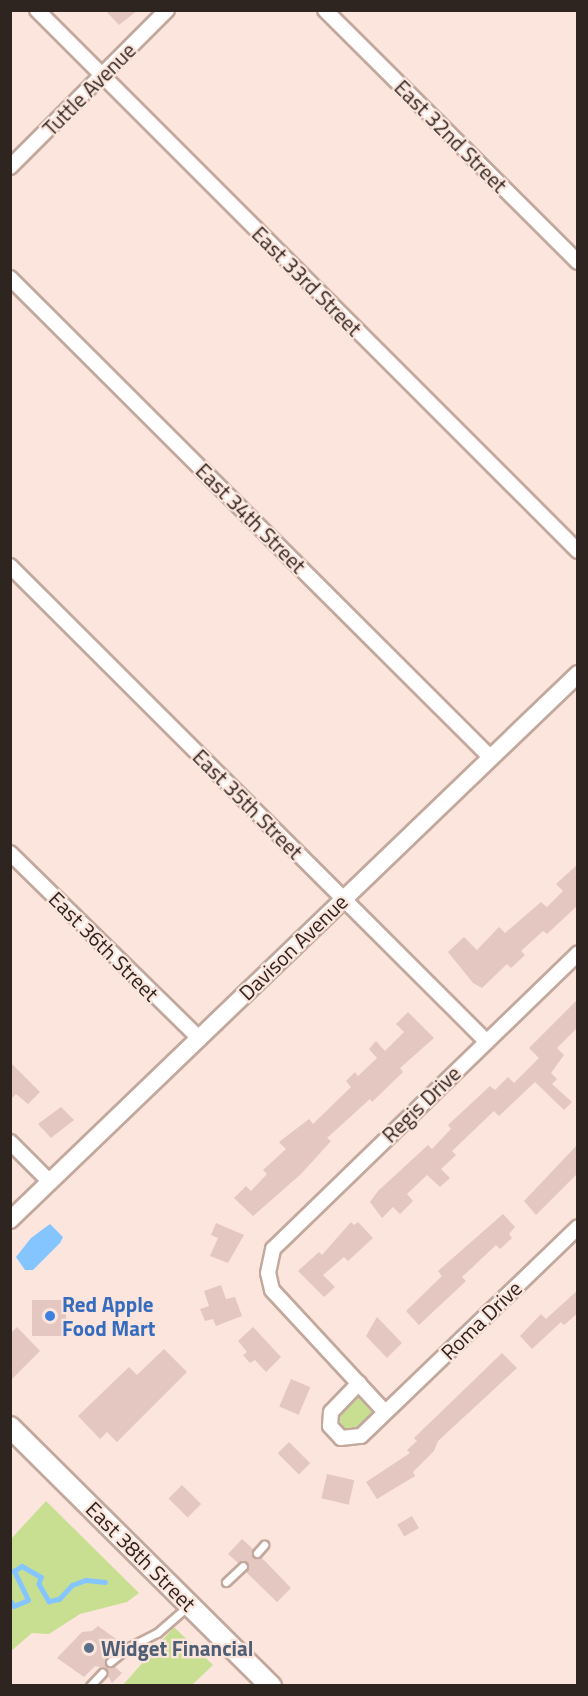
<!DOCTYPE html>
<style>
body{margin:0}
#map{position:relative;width:588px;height:1696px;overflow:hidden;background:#fbe5dc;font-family:"Titillium Web",sans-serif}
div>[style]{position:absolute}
.green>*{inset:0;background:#c8df92}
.water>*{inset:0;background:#85c5ff}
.stream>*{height:4.5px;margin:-2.25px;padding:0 2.25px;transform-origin:2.25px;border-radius:2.25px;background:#85c5ff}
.building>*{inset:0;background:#e4c7c1;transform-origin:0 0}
.roads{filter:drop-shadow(2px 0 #c2a89d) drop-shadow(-2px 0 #c2a89d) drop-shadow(0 2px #c2a89d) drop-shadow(0 -2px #c2a89d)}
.service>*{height:7px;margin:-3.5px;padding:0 3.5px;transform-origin:3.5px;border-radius:3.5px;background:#fff}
.minor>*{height:14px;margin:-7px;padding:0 7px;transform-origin:7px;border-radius:7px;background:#fff}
.tertiary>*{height:16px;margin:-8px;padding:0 8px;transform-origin:8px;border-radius:8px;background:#fff}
.secondary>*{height:20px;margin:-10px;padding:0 10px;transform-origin:10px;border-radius:10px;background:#fff}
.dots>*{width:16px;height:16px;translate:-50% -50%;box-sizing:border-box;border:3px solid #fbe5dc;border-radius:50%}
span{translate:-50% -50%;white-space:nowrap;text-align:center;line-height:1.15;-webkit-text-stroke:4.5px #fbe5dc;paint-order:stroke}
.street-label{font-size:21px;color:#2e2420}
.shop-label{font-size:21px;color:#366cbe;font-weight:700}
.left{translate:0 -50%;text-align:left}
.service-label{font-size:21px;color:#4e5e75;font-weight:700}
.frame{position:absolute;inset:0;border:12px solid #2e2420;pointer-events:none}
</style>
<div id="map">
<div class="green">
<i style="clip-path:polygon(359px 1397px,372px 1413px,356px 1429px,344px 1430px,338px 1417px)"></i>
<i style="clip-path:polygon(46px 1501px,139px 1593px,127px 1602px,80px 1614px,49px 1634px,32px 1633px,11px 1651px,11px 1539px)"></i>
<i style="clip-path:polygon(174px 1627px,213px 1665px,192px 1685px,123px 1685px)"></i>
</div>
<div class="water">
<i style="clip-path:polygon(50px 1224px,63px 1237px,60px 1243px,33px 1270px,25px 1270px,16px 1257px,31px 1238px)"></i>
</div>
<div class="stream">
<i style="left:10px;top:1600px;width:7px;rotate:56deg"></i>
<i style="left:14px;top:1606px;width:15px;rotate:-23deg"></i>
<i style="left:28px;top:1600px;width:32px;rotate:-116deg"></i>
<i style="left:14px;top:1571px;width:9px;rotate:-32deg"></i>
<i style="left:22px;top:1566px;width:22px;rotate:30deg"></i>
<i style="left:41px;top:1577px;width:7px;rotate:106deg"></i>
<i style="left:39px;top:1584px;width:20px;rotate:60deg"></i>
<i style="left:49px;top:1601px;width:10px;rotate:-11deg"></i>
<i style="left:59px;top:1599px;width:19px;rotate:-47deg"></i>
<i style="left:72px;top:1585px;width:15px;rotate:-20deg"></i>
<i style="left:86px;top:1580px;width:19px;rotate:6deg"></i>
</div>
<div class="building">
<i style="clip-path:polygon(105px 10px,138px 10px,119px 25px)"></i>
<i style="clip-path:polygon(578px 864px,578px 905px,547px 934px,543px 931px,521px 951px,525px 955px,511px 968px,507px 964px,482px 988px,473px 983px,448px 952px,464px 937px,477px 950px,499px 927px,505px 933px,541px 902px,547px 907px,563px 891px,556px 884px)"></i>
<i style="clip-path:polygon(578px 999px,578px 1027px,557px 1048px,564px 1055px,551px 1073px,557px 1079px,552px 1084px,572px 1102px,564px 1110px,535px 1082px,499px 1116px,494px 1111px,452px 1151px,456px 1155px,441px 1169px,450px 1178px,440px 1187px,427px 1175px,407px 1194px,413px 1201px,400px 1214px,393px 1207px,382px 1218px,370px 1202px,378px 1191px,428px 1145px,432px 1149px,451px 1129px,448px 1125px,490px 1086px,495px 1090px,508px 1077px,514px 1083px,539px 1058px,529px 1048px)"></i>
<i style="clip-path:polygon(408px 1012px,434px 1038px,400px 1068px,403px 1072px,372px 1102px,370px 1099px,327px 1138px,331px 1141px,301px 1174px,253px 1216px,234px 1198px,246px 1186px,251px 1191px,267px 1174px,263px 1170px,286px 1149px,279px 1142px,309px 1119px,313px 1124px,351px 1087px,346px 1081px,355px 1072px,358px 1076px,377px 1058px,369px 1049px,376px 1041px,385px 1051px,404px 1032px,396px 1024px)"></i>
<i style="clip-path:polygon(10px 1062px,40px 1092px,28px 1104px,16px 1094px,10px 1100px)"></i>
<i style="clip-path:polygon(61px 1107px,74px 1120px,51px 1138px,38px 1124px)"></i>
<i style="clip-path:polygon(578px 1144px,578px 1173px,536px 1215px,524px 1201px)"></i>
<i style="clip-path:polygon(503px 1214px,515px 1227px,509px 1234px,512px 1238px,500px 1249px,496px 1245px,462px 1277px,466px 1281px,419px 1325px,406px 1311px,442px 1276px,438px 1271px)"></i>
<i style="clip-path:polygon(351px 1222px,354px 1225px,358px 1222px,373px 1238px,348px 1261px,344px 1257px,323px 1275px,335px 1287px,324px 1297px,298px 1271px,319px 1252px,322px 1255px)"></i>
<i style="clip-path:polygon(216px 1223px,244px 1235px,228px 1263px,210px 1256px,218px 1238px,211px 1235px)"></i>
<i style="clip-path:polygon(221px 1285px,226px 1299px,235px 1297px,242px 1316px,216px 1326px,213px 1319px,205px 1321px,200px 1309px,209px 1306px,204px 1291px)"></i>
<i style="clip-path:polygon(578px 1290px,578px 1313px,564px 1325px,561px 1322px,532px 1349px,520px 1336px,541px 1314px,546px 1319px)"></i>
<i style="left:32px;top:1300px;width:34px;height:36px"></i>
<i style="clip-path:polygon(377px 1317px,402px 1343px,387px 1358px,366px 1336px)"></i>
<i style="clip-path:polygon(17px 1327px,40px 1351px,10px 1381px,10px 1334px)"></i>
<i style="clip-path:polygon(253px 1327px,281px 1357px,266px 1372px,255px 1360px,250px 1363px,243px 1355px,247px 1352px,238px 1341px)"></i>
<i style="clip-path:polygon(164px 1349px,187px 1372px,117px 1442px,107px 1432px,100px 1439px,78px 1416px,129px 1367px,137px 1375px)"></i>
<i style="clip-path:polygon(502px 1353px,517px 1368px,438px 1441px,434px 1451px,413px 1472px,415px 1476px,377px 1499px,366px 1482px,410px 1453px,407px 1450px,417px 1441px,414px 1438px)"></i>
<i style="left:291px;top:1379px;width:21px;height:30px;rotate:23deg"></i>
<i style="left:289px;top:1442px;width:30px;height:16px;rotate:45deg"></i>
<i style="left:327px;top:1474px;width:28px;height:25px;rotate:13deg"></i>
<i style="left:182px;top:1485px;width:27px;height:19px;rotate:45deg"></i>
<i style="left:412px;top:1516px;width:14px;height:17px;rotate:60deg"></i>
<i style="clip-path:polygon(242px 1539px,253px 1549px,253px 1557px,261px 1557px,291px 1588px,277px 1602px,245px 1571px,247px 1562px,238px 1563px,228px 1554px)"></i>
<i style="clip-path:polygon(98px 1626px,119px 1641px,104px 1656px,106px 1666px,114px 1666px,122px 1673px,112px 1683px,104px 1668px,95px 1666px,84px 1677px,57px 1658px,82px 1632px,92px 1631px)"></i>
</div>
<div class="roads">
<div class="service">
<i style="left:257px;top:1553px;width:11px;rotate:-49deg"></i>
<i style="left:226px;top:1582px;width:23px;rotate:-43deg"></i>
<i style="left:110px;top:1662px;width:22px;rotate:-39deg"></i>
<i style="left:127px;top:1648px;width:34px;rotate:-27deg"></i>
<i style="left:157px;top:1633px;width:41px;rotate:-41.1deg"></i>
<i style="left:90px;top:1686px;width:18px;rotate:-47deg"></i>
</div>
<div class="minor">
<i style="left:37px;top:10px;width:765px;rotate:45deg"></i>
<i style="left:325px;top:10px;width:357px;rotate:44.9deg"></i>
<i style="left:10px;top:167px;width:222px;rotate:-45deg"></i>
<i style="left:10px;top:278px;width:680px;rotate:44.94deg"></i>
<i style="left:10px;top:566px;width:672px;rotate:44.94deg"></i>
<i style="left:10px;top:853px;width:264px;rotate:44.4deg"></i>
<i style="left:10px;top:1142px;width:57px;rotate:45deg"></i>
<i style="left:359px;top:1383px;width:40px;rotate:134deg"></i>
<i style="left:331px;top:1412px;width:14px;rotate:94deg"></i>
<i style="left:330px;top:1426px;width:16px;rotate:47deg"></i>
<i style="left:341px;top:1438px;width:20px;rotate:-6deg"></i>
<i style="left:361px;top:1436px;width:301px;rotate:-43.9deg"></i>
<i style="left:385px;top:1412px;width:166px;rotate:-132.8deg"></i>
<i style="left:272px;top:1290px;width:17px;rotate:-103deg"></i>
<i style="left:268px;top:1273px;width:25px;rotate:-78deg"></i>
<i style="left:273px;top:1249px;width:425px;rotate:-44.1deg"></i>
</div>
<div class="tertiary">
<i style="left:10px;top:1220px;width:788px;rotate:-43.87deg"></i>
</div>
<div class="secondary">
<i style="left:10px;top:1427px;width:368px;rotate:44.8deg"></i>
</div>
</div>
<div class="dots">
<i style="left:50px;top:1316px;background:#3f7fe0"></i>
<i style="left:89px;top:1648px;background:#5c6f8a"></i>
</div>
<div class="street-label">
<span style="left:89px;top:89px;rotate:-45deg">Tuttle Avenue</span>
<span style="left:451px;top:136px;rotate:45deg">East 32nd Street</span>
<span style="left:307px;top:281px;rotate:45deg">East 33rd Street</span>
<span style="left:251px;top:518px;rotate:45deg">East 34th Street</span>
<span style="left:248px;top:804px;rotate:45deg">East 35th Street</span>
<span style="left:104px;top:946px;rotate:45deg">East 36th Street</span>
<span style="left:293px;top:947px;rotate:-44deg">Davison Avenue</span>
<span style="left:421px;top:1104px;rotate:-44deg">Regis Drive</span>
<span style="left:481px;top:1320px;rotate:-44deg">Roma Drive</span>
<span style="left:141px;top:1556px;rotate:45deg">East 38th Street</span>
</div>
<div class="shop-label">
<span class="left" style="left:62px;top:1316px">Red Apple<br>Food Mart</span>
</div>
<div class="service-label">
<span class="left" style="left:101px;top:1648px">Widget Financial</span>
</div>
<div class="frame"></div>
</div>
